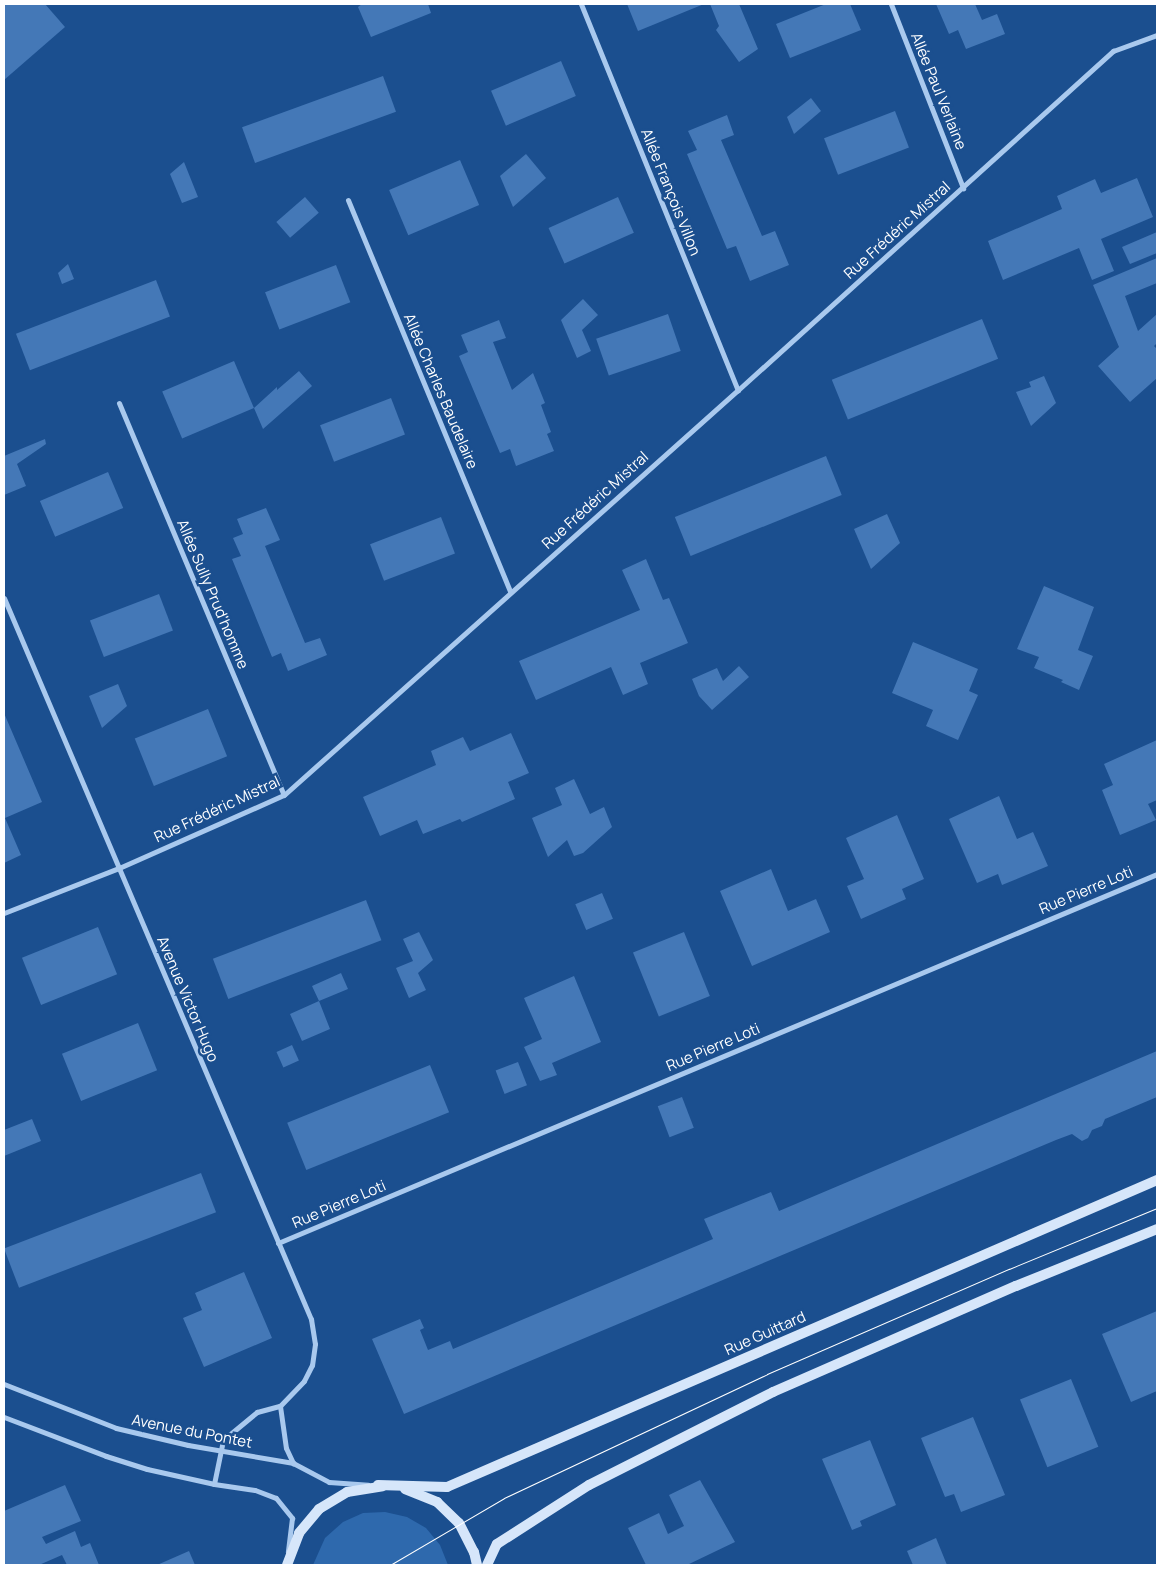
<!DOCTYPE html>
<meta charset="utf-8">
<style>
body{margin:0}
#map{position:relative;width:1161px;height:1569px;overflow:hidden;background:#1b4f8f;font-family:Manrope,sans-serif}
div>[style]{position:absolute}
.green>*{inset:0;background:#2e69ad}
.building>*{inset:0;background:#4478b7;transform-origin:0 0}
.street>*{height:5px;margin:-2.5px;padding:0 2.5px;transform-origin:2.5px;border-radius:2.5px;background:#a9c9ee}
.secondary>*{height:10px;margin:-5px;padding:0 5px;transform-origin:5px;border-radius:5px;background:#d6e6fa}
.tram>*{height:1px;margin:-0.5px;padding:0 0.5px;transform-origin:0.5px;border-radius:0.5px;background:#fff}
span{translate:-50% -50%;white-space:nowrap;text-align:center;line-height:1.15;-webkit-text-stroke:5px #1b4f8f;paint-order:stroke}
.street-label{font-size:15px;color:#fff}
.frame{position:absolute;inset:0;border:5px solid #fff;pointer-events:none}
</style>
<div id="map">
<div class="green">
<i style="clip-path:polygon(385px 1512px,407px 1517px,426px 1528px,440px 1545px,448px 1565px,313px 1565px,325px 1538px,343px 1522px,363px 1513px)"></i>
</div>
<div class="building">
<i style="clip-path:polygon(4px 4px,45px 4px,65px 27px,4px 80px)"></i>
<i style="clip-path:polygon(362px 4px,428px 4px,431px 13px,371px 37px,358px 7px)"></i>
<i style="clip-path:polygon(627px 4px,704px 4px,638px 31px)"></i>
<i style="clip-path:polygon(710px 4px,739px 4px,758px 49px,739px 62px,716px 30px,719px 26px)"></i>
<i style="clip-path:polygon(826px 4px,850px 4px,861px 30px,790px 58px,776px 24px)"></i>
<i style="clip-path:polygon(936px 4px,975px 4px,982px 20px,997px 14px,1005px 34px,966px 49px,958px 30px,949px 34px)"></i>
<i style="left:561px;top:61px;width:38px;height:76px;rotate:67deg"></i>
<i style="left:383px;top:76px;width:38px;height:150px;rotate:70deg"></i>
<i style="clip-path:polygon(811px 98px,821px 111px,794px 134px,787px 117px)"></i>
<i style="left:895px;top:111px;width:39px;height:76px;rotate:69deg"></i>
<i style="clip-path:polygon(727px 115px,734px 135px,721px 140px,762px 236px,775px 231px,789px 265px,750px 281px,736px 246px,727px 249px,687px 154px,697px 150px,688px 131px)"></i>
<i style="clip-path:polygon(526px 154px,546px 178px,513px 207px,500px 176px)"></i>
<i style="left:460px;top:160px;width:49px;height:77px;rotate:67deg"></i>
<i style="clip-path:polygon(184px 162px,198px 197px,182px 203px,170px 174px)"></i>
<i style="clip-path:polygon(1137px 178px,1153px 217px,1101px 239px,1114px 271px,1092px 280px,1079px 248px,1003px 280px,988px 241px,1062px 209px,1057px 196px,1095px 179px,1101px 193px)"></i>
<i style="left:305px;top:197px;width:21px;height:38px;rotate:49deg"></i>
<i style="left:618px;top:197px;width:39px;height:76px;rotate:66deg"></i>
<i style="clip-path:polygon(1157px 232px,1157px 253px,1130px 264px,1122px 247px)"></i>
<i style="clip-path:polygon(1157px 258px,1157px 283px,1125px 296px,1138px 331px,1157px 314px,1157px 343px,1154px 346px,1157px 349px,1157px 378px,1130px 402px,1098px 366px,1119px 347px,1093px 285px)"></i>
<i style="clip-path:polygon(68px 264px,74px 279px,62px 284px,58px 273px)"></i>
<i style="left:336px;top:265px;width:40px;height:76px;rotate:69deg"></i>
<i style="left:156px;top:280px;width:39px;height:150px;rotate:69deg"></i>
<i style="clip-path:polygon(583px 299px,598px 315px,582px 330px,591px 351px,577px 358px,561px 320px)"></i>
<i style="left:668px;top:314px;width:39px;height:76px;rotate:71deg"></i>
<i style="left:982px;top:319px;width:43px;height:162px;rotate:68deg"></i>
<i style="clip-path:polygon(499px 320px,506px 338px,493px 342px,512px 390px,533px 373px,545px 403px,541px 405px,551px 432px,547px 434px,554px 451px,516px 466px,510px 449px,500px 453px,459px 356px,468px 352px,461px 335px)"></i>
<i style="left:234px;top:361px;width:51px;height:78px;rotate:67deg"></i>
<i style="clip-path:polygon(299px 371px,312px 386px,263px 429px,254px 408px,277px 387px,277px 390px)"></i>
<i style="clip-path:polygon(1044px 376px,1056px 403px,1031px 426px,1016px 392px,1031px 387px,1029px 382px)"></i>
<i style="left:391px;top:398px;width:39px;height:76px;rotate:69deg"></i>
<i style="clip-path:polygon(45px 439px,46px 444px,17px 464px,26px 486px,4px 495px,4px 456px)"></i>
<i style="left:826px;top:456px;width:42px;height:163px;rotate:68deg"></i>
<i style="left:108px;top:472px;width:39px;height:74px;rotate:67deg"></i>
<i style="clip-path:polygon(266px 508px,280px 540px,265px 546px,305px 643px,320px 638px,327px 655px,288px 671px,281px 653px,272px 657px,232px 559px,241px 556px,233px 538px,243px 534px,237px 519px)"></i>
<i style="clip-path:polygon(887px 514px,900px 543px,871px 569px,854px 529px)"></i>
<i style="left:441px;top:517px;width:39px;height:76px;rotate:69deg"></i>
<i style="clip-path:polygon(646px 559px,663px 600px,669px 598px,688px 643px,640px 663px,648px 684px,623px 695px,611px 667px,536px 700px,519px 661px,640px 610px,622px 570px)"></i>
<i style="clip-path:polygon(1044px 586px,1094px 607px,1078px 650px,1093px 656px,1079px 690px,1061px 682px,1063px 680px,1034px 668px,1039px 657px,1017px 649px)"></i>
<i style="left:159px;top:594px;width:39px;height:74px;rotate:69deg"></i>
<i style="clip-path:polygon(913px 642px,978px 669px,969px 691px,978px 695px,958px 740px,926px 726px,933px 710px,892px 693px)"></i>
<i style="clip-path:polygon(739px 666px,749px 677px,712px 710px,699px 696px,692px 679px,717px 668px,723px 681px)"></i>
<i style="clip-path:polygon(118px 684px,127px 706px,102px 728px,89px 696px)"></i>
<i style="left:208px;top:709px;width:51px;height:79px;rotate:68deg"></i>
<i style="clip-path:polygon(4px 713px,42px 802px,5px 818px,21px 855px,4px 863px)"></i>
<i style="clip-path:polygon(511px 733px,529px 773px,508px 782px,515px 799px,462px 822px,460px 819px,423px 834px,417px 820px,380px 836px,363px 797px,436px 765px,431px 751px,463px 737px,470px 751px)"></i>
<i style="clip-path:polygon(1157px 740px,1157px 800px,1148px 804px,1156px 820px,1120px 835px,1102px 790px,1113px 785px,1104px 764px)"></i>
<i style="clip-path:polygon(574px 779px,590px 814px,604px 807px,612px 827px,583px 853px,574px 856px,567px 840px,548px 857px,532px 818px,562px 805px,555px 788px)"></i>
<i style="clip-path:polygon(999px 796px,1017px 839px,1033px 832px,1048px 866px,1002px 885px,998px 874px,977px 883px,949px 819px)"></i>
<i style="clip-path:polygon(897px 815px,924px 879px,902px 889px,906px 899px,861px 919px,847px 886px,864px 879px,846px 838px)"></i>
<i style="clip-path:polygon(771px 869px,788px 911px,816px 899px,830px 932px,752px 966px,720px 891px)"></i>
<i style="left:602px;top:893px;width:28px;height:29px;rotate:67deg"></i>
<i style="left:366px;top:900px;width:43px;height:164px;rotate:69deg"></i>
<i style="left:98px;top:927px;width:51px;height:82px;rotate:68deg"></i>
<i style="clip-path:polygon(419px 932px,433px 960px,418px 973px,426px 990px,409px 998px,396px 968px,413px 961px,403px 939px)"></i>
<i style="left:684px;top:932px;width:69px;height:55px;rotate:68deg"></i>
<i style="clip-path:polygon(341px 973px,348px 989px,319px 1001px,330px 1029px,302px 1041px,290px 1014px,319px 1001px,312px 986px)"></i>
<i style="clip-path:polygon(574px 976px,601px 1042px,552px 1063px,557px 1075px,540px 1081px,524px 1047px,542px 1039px,524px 998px)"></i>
<i style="left:138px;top:1023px;width:51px;height:82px;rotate:68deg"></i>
<i style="left:292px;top:1045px;width:17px;height:17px;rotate:66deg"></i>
<i style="clip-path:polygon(1157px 1051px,1157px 1097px,1105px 1119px,1102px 1126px,1092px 1130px,1088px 1138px,1082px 1141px,1072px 1134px,1056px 1140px,404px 1414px,372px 1339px,420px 1319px,424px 1328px,420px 1330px,428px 1350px,450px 1341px,453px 1349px,713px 1239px,704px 1219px,771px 1192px,779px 1211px)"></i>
<i style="left:518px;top:1062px;width:25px;height:24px;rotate:69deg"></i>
<i style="left:430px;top:1065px;width:51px;height:154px;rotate:68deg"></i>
<i style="left:682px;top:1097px;width:33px;height:26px;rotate:69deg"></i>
<i style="clip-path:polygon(32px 1119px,41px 1141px,4px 1156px,4px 1130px)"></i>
<i style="left:201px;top:1173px;width:42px;height:211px;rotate:69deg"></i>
<i style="clip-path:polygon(244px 1272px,272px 1338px,204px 1367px,183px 1318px,202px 1310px,195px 1293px)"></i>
<i style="clip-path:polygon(1157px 1311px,1157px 1391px,1131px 1402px,1102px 1334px)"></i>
<i style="left:1071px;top:1379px;width:73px;height:55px;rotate:68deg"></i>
<i style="clip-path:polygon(973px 1417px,1005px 1495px,961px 1512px,954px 1494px,945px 1497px,921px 1438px)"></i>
<i style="clip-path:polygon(870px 1440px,896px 1505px,860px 1521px,862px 1526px,852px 1530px,822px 1459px)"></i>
<i style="clip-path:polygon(700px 1480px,735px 1542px,687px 1565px,646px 1565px,628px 1528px,659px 1513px,668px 1534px,684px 1526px,669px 1495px)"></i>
<i style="clip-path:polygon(65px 1485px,81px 1521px,42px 1537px,46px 1544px,75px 1531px,81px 1547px,90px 1543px,99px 1565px,67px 1565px,62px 1555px,39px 1565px,4px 1565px,4px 1511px)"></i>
<i style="clip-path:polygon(936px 1538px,947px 1565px,913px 1565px,907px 1551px)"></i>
<i style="clip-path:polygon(189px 1551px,195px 1565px,157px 1565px)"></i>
</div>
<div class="street">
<i style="left:581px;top:4px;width:417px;rotate:67.9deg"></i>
<i style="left:891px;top:4px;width:198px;rotate:68.6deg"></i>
<i style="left:348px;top:200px;width:424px;rotate:67.5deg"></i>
<i style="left:119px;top:403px;width:425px;rotate:67.2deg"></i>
<i style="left:4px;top:598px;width:784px;rotate:66.94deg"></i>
<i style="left:311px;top:1319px;width:25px;rotate:81deg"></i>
<i style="left:315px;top:1344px;width:21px;rotate:98deg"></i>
<i style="left:312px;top:1365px;width:18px;rotate:117deg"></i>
<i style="left:304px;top:1381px;width:35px;rotate:134deg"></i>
<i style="left:4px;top:913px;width:123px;rotate:-21.4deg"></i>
<i style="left:119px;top:868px;width:180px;rotate:-23.9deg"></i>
<i style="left:284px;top:795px;width:608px;rotate:-41.74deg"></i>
<i style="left:738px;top:390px;width:506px;rotate:-42.11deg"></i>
<i style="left:1113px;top:51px;width:47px;rotate:-20deg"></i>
<i style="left:278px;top:1243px;width:953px;rotate:-22.77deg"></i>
<i style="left:4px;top:1384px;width:120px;rotate:21.4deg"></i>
<i style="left:116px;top:1428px;width:74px;rotate:13.3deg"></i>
<i style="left:188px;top:1445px;width:107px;rotate:9.7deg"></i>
<i style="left:293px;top:1463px;width:41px;rotate:27.8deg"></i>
<i style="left:329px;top:1482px;width:39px;rotate:4deg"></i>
<i style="left:4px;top:1417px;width:109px;rotate:20.9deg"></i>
<i style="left:106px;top:1456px;width:43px;rotate:17.6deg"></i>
<i style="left:147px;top:1469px;width:69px;rotate:12.6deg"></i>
<i style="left:214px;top:1484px;width:41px;rotate:8.3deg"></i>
<i style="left:255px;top:1490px;width:22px;rotate:21deg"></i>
<i style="left:276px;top:1498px;width:26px;rotate:51deg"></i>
<i style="left:292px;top:1518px;width:34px;rotate:97deg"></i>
<i style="left:214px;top:1484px;width:45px;rotate:-78.4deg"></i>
<i style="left:223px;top:1440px;width:44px;rotate:-39.5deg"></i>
<i style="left:257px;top:1412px;width:24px;rotate:-15deg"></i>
<i style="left:280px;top:1406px;width:42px;rotate:81.9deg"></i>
<i style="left:286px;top:1448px;width:17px;rotate:65deg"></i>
</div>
<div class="secondary">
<i style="left:378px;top:1485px;width:69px;rotate:1.7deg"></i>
<i style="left:447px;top:1487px;width:774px;rotate:-23.38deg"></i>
<i style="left:405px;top:1489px;width:35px;rotate:22deg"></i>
<i style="left:437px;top:1502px;width:30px;rotate:44deg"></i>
<i style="left:459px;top:1523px;width:33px;rotate:63deg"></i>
<i style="left:474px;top:1552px;width:13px;rotate:77deg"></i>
<i style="left:287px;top:1565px;width:34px;rotate:-69deg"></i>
<i style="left:299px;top:1533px;width:31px;rotate:-50deg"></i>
<i style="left:319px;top:1509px;width:33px;rotate:-31deg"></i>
<i style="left:347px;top:1492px;width:36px;rotate:-9deg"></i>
<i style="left:487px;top:1565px;width:23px;rotate:-65deg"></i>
<i style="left:497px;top:1544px;width:109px;rotate:-32.7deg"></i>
<i style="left:589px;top:1485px;width:206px;rotate:-26.8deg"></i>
<i style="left:773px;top:1392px;width:265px;rotate:-23.6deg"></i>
<i style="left:1016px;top:1286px;width:152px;rotate:-22deg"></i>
</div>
<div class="tram">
<i style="left:390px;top:1565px;width:132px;rotate:-30.4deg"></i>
<i style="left:504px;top:1498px;width:291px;rotate:-25.2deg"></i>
<i style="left:767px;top:1374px;width:264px;rotate:-23.5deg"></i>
<i style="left:1009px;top:1269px;width:160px;rotate:-22.4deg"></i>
</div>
<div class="street-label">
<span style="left:939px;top:91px;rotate:68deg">Allée Paul Verlaine</span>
<span style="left:671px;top:192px;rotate:68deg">Allée François Villon</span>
<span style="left:897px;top:230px;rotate:-42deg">Rue Frédéric Mistral</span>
<span style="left:441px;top:391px;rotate:67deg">Allée Charles Baudelaire</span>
<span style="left:595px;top:500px;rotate:-42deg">Rue Frédéric Mistral</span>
<span style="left:213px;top:594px;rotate:67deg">Allée Sully Prud'homme</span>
<span style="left:217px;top:809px;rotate:-25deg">Rue Frédéric Mistral</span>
<span style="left:1086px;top:890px;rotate:-23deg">Rue Pierre Loti</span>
<span style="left:188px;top:999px;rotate:67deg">Avenue Victor Hugo</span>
<span style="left:713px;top:1047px;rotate:-23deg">Rue Pierre Loti</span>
<span style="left:339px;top:1204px;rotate:-23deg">Rue Pierre Loti</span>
<span style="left:765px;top:1333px;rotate:-24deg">Rue Guittard</span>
<span style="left:192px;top:1431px;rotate:11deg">Avenue du Pontet</span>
</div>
<div class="frame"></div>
</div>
